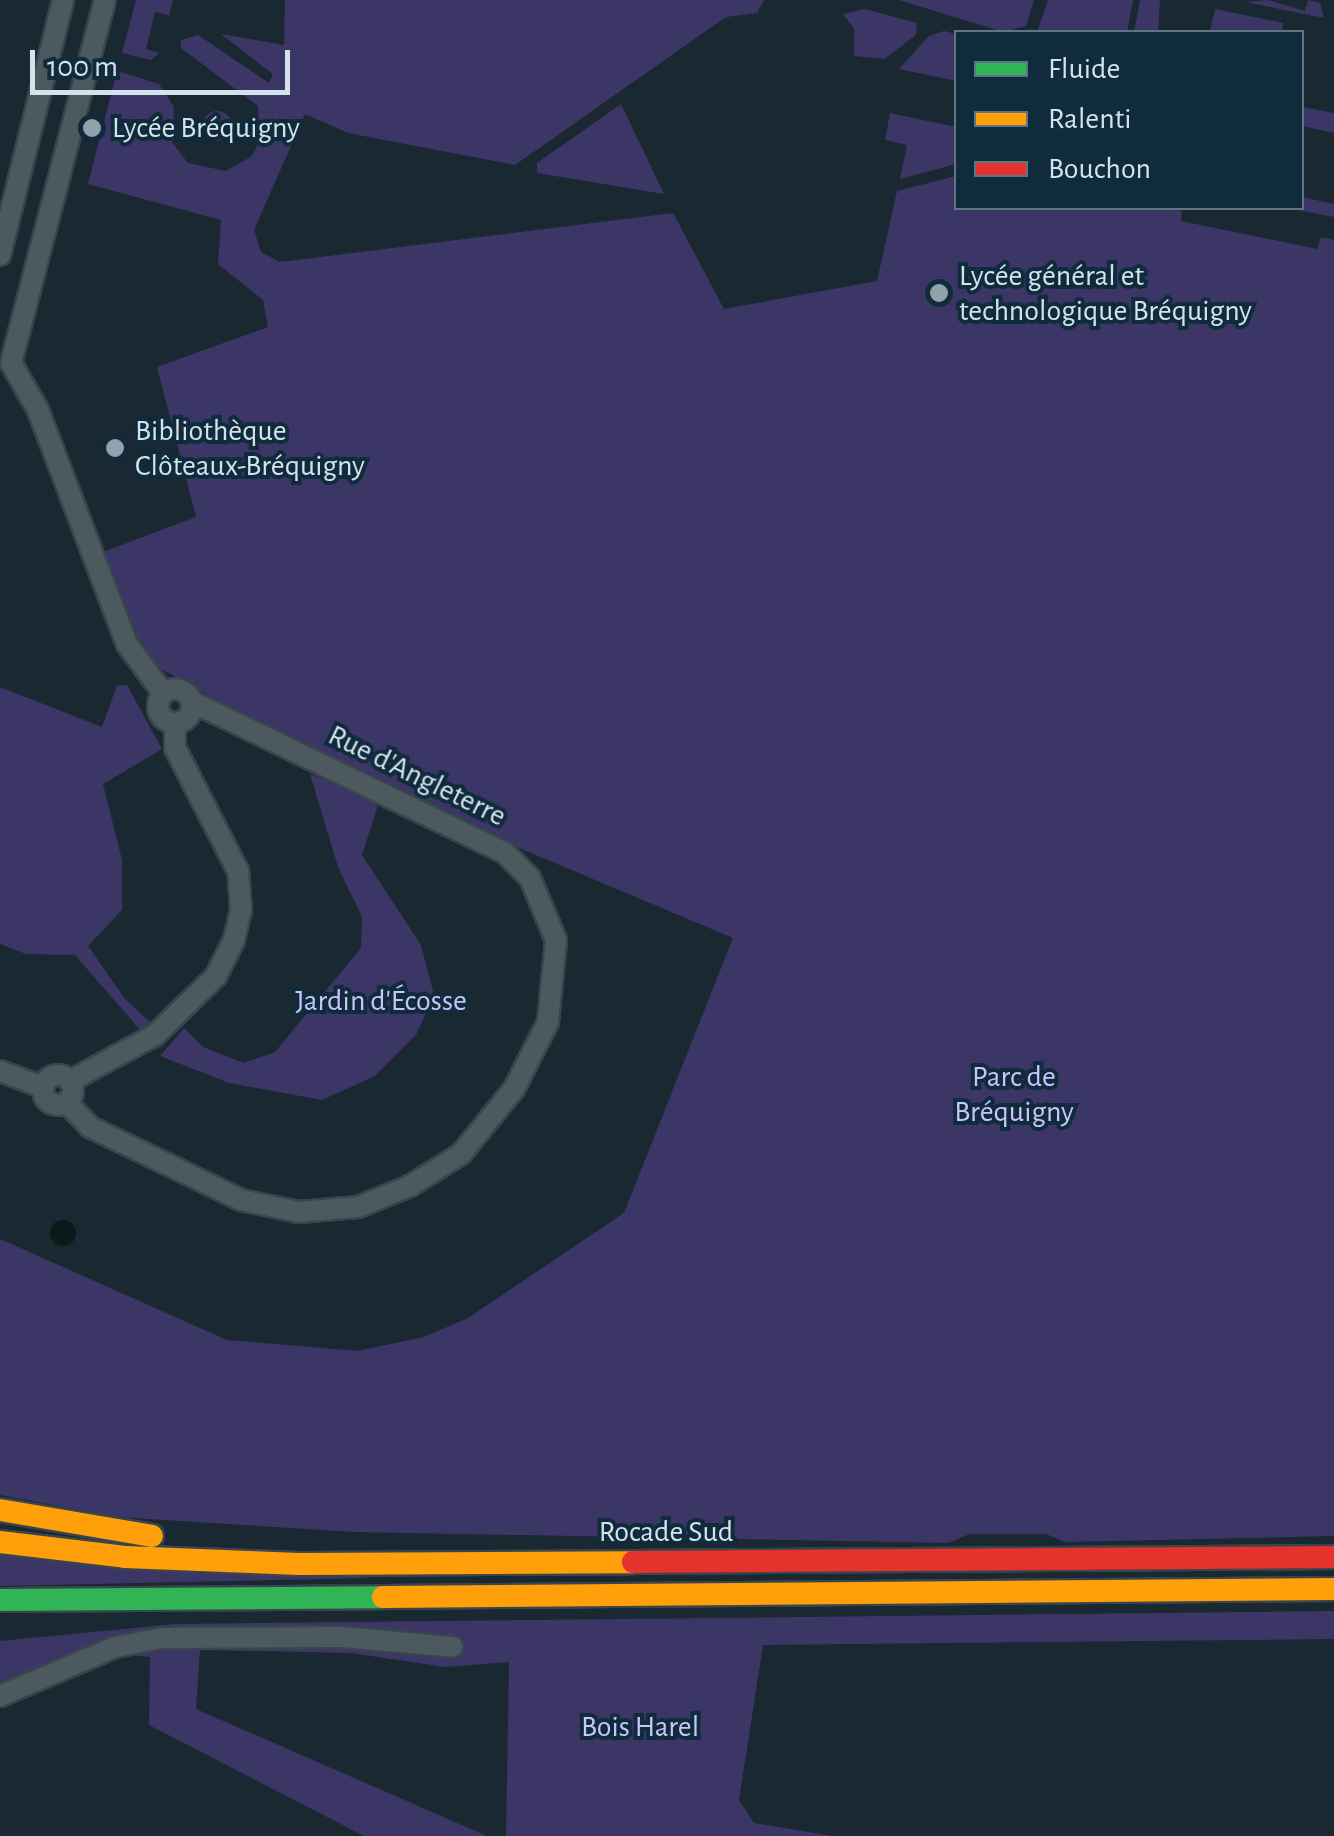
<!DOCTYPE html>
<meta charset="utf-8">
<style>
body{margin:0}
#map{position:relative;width:1334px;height:1836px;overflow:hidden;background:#1a2831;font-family:"Alegreya Sans",sans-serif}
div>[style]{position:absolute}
.green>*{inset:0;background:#3c3666}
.round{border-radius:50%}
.water>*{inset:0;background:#0b1918}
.roads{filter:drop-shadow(2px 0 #39454d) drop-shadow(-2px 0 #39454d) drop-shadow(0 2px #39454d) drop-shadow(0 -2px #39454d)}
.street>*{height:20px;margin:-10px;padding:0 10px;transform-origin:10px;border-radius:10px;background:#4c595e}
.street>.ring{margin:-10px;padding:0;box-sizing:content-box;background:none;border:20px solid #4c595e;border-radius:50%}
.fast>*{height:22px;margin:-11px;padding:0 11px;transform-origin:11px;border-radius:11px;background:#30b455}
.slow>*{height:22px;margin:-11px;padding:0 11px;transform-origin:11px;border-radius:11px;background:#ff9f0a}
.jam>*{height:22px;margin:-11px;padding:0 11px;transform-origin:11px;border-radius:11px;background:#e5322d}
.dots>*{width:28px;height:28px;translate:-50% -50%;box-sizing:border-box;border:5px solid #102b3b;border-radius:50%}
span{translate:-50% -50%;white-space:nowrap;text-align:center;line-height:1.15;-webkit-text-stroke:8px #102b3b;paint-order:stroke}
.poi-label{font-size:30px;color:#d3e3ed}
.left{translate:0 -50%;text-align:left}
.street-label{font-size:30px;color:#d3e3ed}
.park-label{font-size:30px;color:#c9c4fc}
.legend{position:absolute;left:954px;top:30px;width:350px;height:180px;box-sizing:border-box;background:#102b3b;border:2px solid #5e7582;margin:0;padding:12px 18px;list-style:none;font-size:30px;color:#d3e3ed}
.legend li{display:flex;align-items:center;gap:20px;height:50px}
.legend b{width:50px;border:2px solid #5e7582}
.scale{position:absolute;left:30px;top:50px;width:260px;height:45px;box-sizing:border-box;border:5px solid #d3e3ed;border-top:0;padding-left:12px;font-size:30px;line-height:35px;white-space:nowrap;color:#d3e3ed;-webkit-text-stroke:8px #102b3b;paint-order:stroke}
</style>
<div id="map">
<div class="green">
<i style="clip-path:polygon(136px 0,173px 0,169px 15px,155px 12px,146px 49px,159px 53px,151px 60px,122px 53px)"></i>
<i style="clip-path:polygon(285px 0,764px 0,757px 13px,726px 17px,515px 165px,348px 133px,305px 114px,254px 230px,261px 252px,280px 262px,673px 213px,724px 309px,877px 281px,897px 191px,956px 176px,956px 208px,1164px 208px,1182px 211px,1181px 221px,1317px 249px,1321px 237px,1334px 240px,1334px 1536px,1065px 1542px,1046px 1534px,970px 1534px,948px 1543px,354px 1532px,116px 1517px,0 1495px,0 1239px,227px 1340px,357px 1351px,424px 1337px,468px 1318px,624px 1213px,733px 938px,367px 784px,147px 661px,103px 552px,196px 517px,157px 367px,268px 327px,263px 300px,218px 264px,221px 220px,88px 184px,117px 71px,159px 84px,174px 107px,172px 142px,188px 163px,226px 171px,252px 156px,259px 142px,258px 106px,181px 48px,181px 40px,198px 35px,269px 83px,273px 74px,221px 34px,284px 45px)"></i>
<i style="clip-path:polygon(899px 0,1034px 0,1026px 26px,1003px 32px)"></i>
<i style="clip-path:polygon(1048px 0,1133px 0,1127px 32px,1037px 32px)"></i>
<i style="clip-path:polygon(1140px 0,1160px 0,1158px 32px,1134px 32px)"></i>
<i style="clip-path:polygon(1268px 0,1305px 11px,1308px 0,1320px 3px,1324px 18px,1246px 2px)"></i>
<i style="clip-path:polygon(865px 9px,917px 23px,916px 35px,884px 59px,854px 56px,854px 29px,843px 14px)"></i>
<i style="clip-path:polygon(1215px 9px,1283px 23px,1282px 32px,1210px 32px)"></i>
<i style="clip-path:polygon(944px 31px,956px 34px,956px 81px,899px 69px,929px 36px)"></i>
<i style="clip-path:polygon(621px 104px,664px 194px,537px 173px,537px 163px)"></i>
<i style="clip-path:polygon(1302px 107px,1334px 113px,1334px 133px,1302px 126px)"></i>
<i class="round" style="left:202px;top:111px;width:30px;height:30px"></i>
<i style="clip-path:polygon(890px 113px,956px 127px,956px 164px,900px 179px,907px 145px,885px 140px)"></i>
<i style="clip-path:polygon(1302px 197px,1334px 204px,1334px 217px,1287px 208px,1302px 208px)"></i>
<i style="clip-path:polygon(117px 685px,127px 685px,162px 749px,103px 784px,122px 860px,122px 910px,88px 946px,125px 999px,153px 1025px,142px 1032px,75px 955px,26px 954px,0 944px,0 687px,102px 727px)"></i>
<i style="clip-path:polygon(310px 774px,379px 802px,362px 855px,421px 945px,434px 995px,416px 1035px,375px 1076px,322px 1100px,229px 1083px,160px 1056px,184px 1028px,203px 1047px,244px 1063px,275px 1052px,361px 948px,362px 917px,338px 867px)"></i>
<i style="clip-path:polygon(0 1555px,376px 1578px,0 1586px)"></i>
<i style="clip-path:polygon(1334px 1611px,1334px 1639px,763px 1645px,739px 1800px,754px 1823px,833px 1836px,506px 1836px,509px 1662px,445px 1667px,351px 1653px,200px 1650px,196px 1709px,487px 1836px,364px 1836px,149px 1725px,150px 1657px,129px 1655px,114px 1637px,0 1688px,0 1641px,175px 1624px)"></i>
</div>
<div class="water">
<i class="round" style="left:50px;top:1220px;width:26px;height:26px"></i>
</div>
<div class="roads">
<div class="street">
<i style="left:0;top:255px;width:263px;rotate:-76.1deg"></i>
<i style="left:11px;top:363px;width:375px;rotate:-75.5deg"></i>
<i style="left:11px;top:363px;width:54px;rotate:60.1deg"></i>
<i style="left:38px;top:410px;width:250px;rotate:69.2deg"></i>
<i style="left:127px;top:644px;width:61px;rotate:53.7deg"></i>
<i class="ring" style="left:158px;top:689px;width:14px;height:14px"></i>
<i style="left:0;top:1071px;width:46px;rotate:20.4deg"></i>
<i class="ring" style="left:43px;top:1075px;width:10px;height:10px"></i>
<i style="left:70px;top:1081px;width:97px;rotate:-28.4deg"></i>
<i style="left:155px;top:1035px;width:85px;rotate:-44deg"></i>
<i style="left:216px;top:976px;width:40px;rotate:-63.4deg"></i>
<i style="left:234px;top:940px;width:31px;rotate:-77deg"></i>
<i style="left:241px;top:910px;width:39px;rotate:-94deg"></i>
<i style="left:238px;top:871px;width:138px;rotate:-117.1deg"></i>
<i style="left:175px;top:748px;width:25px;rotate:-90deg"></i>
<i style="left:67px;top:1103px;width:33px;rotate:46deg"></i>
<i style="left:90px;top:1127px;width:168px;rotate:25.8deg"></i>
<i style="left:241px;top:1200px;width:59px;rotate:11.7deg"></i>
<i style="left:299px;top:1212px;width:59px;rotate:-4.8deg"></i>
<i style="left:358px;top:1207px;width:56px;rotate:-22deg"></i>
<i style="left:410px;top:1186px;width:60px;rotate:-32.1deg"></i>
<i style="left:461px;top:1154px;width:84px;rotate:-50.8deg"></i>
<i style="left:514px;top:1089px;width:75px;rotate:-63.1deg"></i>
<i style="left:548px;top:1022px;width:82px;rotate:-84.4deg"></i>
<i style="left:556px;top:940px;width:67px;rotate:-112.8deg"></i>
<i style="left:530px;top:878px;width:35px;rotate:-135deg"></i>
<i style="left:505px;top:853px;width:348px;rotate:-154.2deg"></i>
<i style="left:0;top:1696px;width:125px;rotate:-23.1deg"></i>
<i style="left:115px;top:1647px;width:48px;rotate:-10.8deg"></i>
<i style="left:162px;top:1638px;width:180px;rotate:-0.3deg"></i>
<i style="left:342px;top:1637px;width:111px;rotate:5.1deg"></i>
</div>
<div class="fast">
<i style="left:0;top:1600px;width:383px;rotate:-0.4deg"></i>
</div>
<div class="slow">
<i style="left:0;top:1510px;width:154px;rotate:9.7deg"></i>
<i style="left:0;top:1542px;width:126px;rotate:6.8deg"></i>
<i style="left:125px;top:1557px;width:174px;rotate:2.3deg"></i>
<i style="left:299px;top:1564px;width:334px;rotate:-0.3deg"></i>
<i style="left:383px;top:1597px;width:951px;rotate:-0.48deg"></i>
</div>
<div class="jam">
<i style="left:633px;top:1562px;width:701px;rotate:-0.41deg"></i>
</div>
</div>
<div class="dots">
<i style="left:92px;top:128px;background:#92a2ab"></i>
<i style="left:939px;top:293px;background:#92a2ab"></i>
<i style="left:115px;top:448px;background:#92a2ab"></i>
</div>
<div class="poi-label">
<span class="left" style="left:112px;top:128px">Lycée Bréquigny</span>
<span class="left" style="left:959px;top:293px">Lycée général et<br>technologique Bréquigny</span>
<span class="left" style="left:135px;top:448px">Bibliothèque<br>Clôteaux-Bréquigny</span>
</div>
<div class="street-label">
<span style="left:417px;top:776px;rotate:26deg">Rue d'Angleterre</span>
<span style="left:666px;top:1532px">Rocade Sud</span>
</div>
<div class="park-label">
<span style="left:381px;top:1001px">Jardin d'Écosse</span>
<span style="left:1014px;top:1094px">Parc de<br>Bréquigny</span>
<span style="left:640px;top:1727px">Bois Harel</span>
</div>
<ul class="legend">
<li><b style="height:12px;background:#30b455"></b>Fluide</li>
<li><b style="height:12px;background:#ff9f0a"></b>Ralenti</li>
<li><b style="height:12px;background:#e5322d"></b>Bouchon</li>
</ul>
<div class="scale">100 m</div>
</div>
